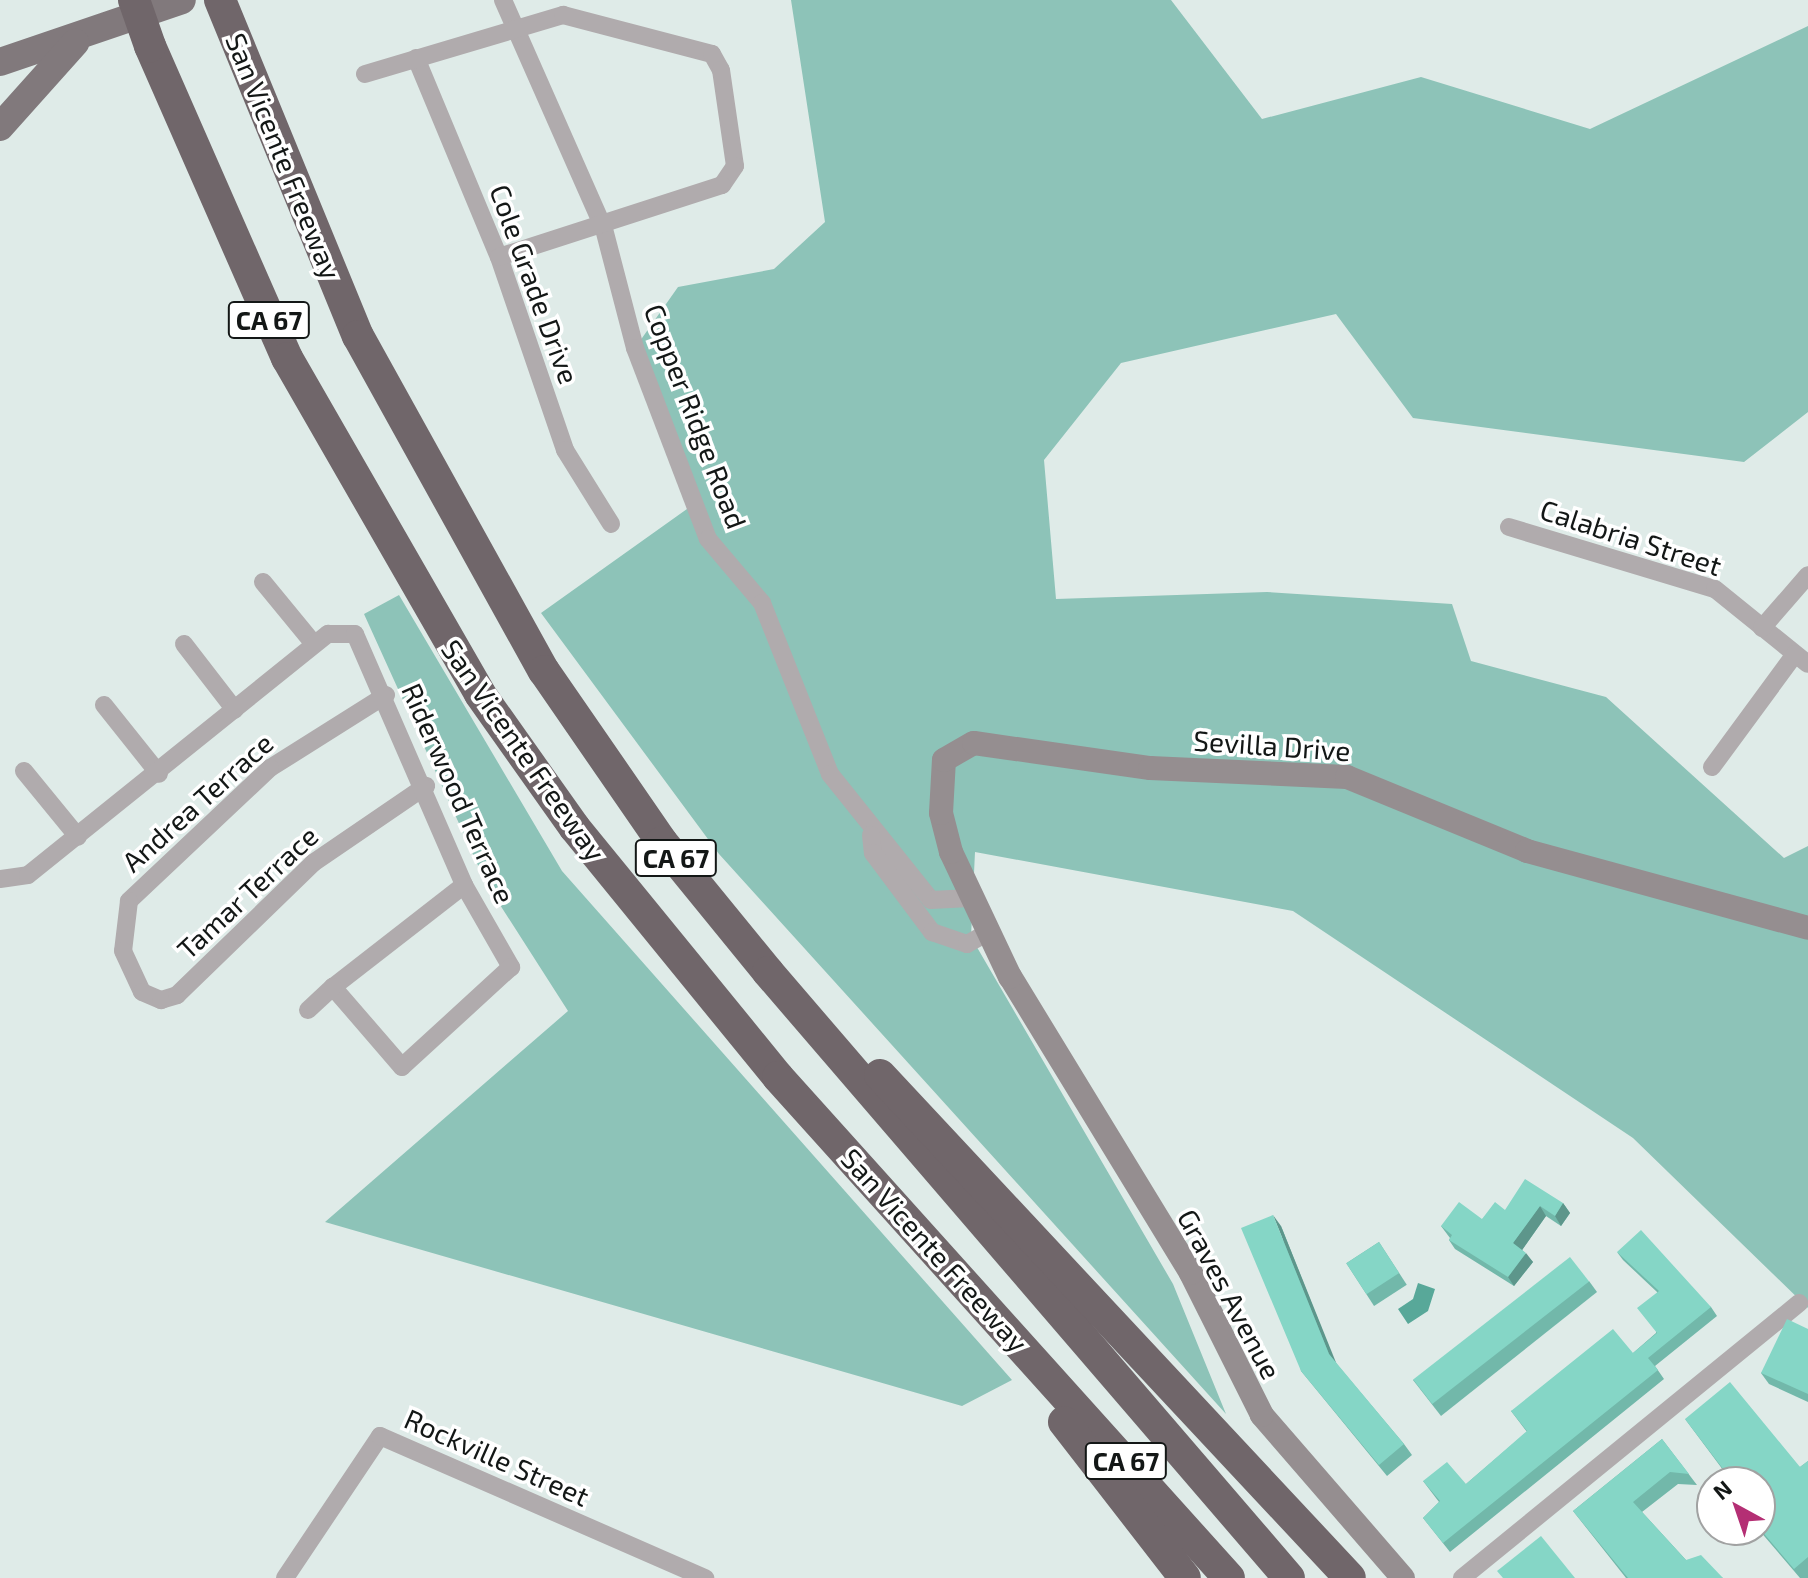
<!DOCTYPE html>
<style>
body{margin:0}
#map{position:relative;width:1808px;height:1578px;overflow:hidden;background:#dfebe8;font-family:"Exo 2",sans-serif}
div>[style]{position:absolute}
.green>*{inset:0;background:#8dc3b8}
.water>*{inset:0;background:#58a899}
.street>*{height:18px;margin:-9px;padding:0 9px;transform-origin:9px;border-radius:9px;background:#b0abad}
.secondary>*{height:24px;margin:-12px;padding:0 12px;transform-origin:12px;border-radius:12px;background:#958e90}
.primary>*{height:28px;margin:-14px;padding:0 14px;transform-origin:14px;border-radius:14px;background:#81797c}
.highway>*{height:32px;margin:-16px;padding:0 16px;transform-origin:16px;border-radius:16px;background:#70666a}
.highway-bridge>*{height:32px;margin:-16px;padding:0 16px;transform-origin:16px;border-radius:16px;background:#70666a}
.wall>*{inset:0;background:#72b8aa;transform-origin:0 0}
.shaded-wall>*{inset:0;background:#5d968b}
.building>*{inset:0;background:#85d6c6;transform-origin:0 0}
span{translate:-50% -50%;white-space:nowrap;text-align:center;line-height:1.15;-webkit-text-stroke:7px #fff;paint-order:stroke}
.shield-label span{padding:2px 6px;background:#fff;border:2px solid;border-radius:6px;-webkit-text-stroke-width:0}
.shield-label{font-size:26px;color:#131716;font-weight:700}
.street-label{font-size:28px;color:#131716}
.north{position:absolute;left:1696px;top:1466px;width:80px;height:80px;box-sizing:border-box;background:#fff;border:2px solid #a1a2a2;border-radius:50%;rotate:320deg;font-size:22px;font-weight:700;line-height:32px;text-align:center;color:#131716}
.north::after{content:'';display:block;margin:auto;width:28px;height:36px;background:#b42f74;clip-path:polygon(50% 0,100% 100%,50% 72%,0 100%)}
</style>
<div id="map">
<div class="green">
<i style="clip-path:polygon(791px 0,1171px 0,1262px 119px,1421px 77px,1590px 129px,1808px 26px,1808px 412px,1744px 462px,1413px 418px,1336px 314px,1121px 363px,1044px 460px,1056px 599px,1267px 592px,1452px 604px,1471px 661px,1606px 697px,1784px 858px,1808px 846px,1808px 1308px,1633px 1138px,1293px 911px,975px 852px,971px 937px,1173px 1284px,1226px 1414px,719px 854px,541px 613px,694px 504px,635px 348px,678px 287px,774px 269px,825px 222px)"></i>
<i style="clip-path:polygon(399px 595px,562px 871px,1012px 1380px,962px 1406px,325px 1222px,568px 1011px,486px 883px,364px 614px)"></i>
</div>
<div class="water">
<i style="clip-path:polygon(1418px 1283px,1435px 1289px,1428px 1311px,1408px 1324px,1398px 1309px,1413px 1299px)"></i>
</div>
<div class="street">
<i style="left:503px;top:0;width:250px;rotate:66.2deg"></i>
<i style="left:604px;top:229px;width:123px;rotate:75.4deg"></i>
<i style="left:635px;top:348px;width:204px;rotate:69.1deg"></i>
<i style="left:708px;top:539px;width:84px;rotate:49.8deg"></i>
<i style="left:762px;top:603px;width:184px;rotate:68.3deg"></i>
<i style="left:830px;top:774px;width:161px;rotate:51.3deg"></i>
<i style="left:931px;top:900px;width:39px;rotate:-3deg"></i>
<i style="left:416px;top:58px;width:216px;rotate:67.4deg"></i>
<i style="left:499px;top:257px;width:204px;rotate:71.1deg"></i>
<i style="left:565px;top:450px;width:87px;rotate:58.1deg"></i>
<i style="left:365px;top:74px;width:207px;rotate:-16.6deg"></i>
<i style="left:563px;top:15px;width:154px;rotate:14.7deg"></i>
<i style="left:712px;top:54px;width:18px;rotate:61deg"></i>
<i style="left:721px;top:70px;width:97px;rotate:81.7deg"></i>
<i style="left:735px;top:166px;width:23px;rotate:124deg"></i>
<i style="left:722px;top:185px;width:234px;rotate:162.1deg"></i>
<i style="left:1509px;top:527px;width:215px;rotate:16.8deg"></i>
<i style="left:1715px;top:589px;width:119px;rotate:38.9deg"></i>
<i style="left:263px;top:582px;width:80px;rotate:50.6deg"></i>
<i style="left:1762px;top:628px;width:70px;rotate:-49deg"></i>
<i style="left:184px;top:644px;width:83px;rotate:52.3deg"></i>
<i style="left:386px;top:695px;width:137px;rotate:147.8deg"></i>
<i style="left:270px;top:768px;width:194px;rotate:136.7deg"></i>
<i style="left:129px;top:901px;width:50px;rotate:96.8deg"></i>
<i style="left:123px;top:951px;width:45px;rotate:65.1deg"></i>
<i style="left:142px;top:992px;width:21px;rotate:23deg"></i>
<i style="left:161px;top:1000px;width:17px;rotate:-17deg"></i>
<i style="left:177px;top:995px;width:190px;rotate:-44.1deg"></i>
<i style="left:313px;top:863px;width:137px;rotate:-34.3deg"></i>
<i style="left:104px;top:705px;width:88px;rotate:51.4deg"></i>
<i style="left:1712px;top:767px;width:140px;rotate:-53.7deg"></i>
<i style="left:24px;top:771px;width:85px;rotate:50.7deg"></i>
<i style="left:871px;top:835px;width:18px;rotate:84deg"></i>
<i style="left:873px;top:853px;width:99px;rotate:53.2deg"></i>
<i style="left:932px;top:932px;width:37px;rotate:19deg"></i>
<i style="left:967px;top:944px;width:23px;rotate:-29deg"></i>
<i style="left:0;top:879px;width:28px;rotate:-8deg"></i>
<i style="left:28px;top:875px;width:385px;rotate:-38.8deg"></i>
<i style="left:328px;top:634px;width:27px"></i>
<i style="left:355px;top:634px;width:274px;rotate:66.5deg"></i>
<i style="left:464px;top:885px;width:95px;rotate:60.2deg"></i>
<i style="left:511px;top:967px;width:148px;rotate:137.5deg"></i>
<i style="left:402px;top:1067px;width:106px;rotate:-130.8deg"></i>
<i style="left:333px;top:987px;width:166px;rotate:-37.9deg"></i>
<i style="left:308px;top:1010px;width:34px;rotate:-43deg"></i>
<i style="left:285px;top:1578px;width:171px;rotate:-56.2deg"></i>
<i style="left:380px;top:1436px;width:355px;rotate:23.6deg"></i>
<i style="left:1462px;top:1578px;width:435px;rotate:-39.2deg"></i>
</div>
<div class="secondary">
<i style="left:1403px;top:1578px;width:216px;rotate:-130.9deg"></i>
<i style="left:1262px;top:1415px;width:159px;rotate:-116.6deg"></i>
<i style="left:1191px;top:1273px;width:347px;rotate:-121.4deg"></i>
<i style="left:1010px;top:977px;width:138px;rotate:-115.3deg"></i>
<i style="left:951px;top:852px;width:40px;rotate:-104.4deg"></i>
<i style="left:941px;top:813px;width:53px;rotate:-86.8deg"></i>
<i style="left:944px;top:760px;width:34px;rotate:-30deg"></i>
<i style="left:974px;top:743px;width:178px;rotate:8.1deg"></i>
<i style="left:1150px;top:768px;width:197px;rotate:2.6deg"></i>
<i style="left:1347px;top:777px;width:195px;rotate:22.3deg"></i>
<i style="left:1527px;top:851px;width:291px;rotate:15.3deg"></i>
</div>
<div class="primary">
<i style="left:0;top:62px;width:192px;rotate:-18.8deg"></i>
<i style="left:0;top:127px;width:113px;rotate:-48.2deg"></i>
</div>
<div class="highway">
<i style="left:220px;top:0;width:363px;rotate:67.7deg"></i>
<i style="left:358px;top:336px;width:383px;rotate:61deg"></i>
<i style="left:544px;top:671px;width:208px;rotate:55.4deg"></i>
<i style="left:662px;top:842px;width:168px;rotate:50.8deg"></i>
<i style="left:768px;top:972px;width:799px;rotate:49.31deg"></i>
<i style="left:150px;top:46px;width:341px;rotate:66.3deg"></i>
<i style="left:287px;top:358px;width:387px;rotate:60.1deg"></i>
<i style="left:480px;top:694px;width:164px;rotate:54.7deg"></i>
<i style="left:575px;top:828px;width:321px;rotate:50.8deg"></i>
<i style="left:778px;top:1077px;width:674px;rotate:48.01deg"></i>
<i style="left:880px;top:1075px;width:688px;rotate:46.94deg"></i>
<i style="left:1064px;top:1422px;width:197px;rotate:52.2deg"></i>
</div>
<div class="highway-bridge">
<i style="left:134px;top:0;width:49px;rotate:70.8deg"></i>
</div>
<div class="wall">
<i style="clip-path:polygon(1563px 1203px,1570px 1213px,1561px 1226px,1546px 1216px,1522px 1250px,1533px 1262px,1514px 1286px,1455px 1249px,1449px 1240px,1450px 1238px,1441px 1226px,1482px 1219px,1505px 1210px)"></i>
<i style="clip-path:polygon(1281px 1226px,1335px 1362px,1404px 1444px,1412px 1455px,1387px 1476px,1301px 1371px)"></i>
<i style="left:1379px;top:1242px;width:51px;height:39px;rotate:57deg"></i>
<i style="clip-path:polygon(1617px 1252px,1711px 1307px,1717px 1316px,1655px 1366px,1664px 1379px,1450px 1552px,1423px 1518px,1439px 1502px,1423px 1481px,1466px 1484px,1527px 1432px,1511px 1411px,1633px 1353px,1656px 1333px,1657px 1292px,1623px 1260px)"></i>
<i style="clip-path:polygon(1589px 1281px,1597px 1292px,1441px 1416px,1413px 1380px)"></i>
<i style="clip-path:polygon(1808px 1329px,1808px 1402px,1769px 1384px,1761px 1373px)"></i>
<i style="clip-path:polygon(1685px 1419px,1800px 1467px,1808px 1461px,1808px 1578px,1800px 1578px,1759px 1530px,1760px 1530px,1760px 1482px,1732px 1482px)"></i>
<i style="clip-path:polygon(1662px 1439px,1697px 1485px,1678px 1484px,1642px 1512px,1686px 1560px,1723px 1578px,1626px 1578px,1573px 1511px)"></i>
</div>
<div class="shaded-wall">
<i style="clip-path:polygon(1563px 1203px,1570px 1213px,1561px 1226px,1555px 1216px)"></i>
<i style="clip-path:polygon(1540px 1206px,1546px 1216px,1520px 1253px,1513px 1243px)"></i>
<i style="clip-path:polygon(1273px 1215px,1281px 1226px,1337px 1365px,1329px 1354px)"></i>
<i style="clip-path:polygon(1526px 1253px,1533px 1262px,1514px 1286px,1508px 1277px)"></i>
</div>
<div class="building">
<i style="clip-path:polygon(1525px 1179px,1563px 1203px,1555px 1216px,1540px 1206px,1513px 1243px,1526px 1253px,1508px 1277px,1449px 1240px,1452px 1235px,1441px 1226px,1459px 1202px,1482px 1219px,1495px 1202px,1505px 1210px)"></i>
<i style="clip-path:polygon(1273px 1215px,1329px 1354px,1404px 1444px,1379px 1465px,1301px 1371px,1241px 1228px)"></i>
<i style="clip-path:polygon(1641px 1230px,1711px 1307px,1648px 1358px,1658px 1370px,1443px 1543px,1423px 1518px,1440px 1501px,1423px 1481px,1447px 1462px,1466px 1484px,1527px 1431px,1511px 1411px,1613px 1329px,1633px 1353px,1657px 1333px,1637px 1308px,1659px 1291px,1617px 1252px)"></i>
<i style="left:1379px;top:1242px;width:37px;height:39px;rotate:57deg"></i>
<i style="left:1570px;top:1257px;width:31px;height:199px;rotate:52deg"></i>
<i style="clip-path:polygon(1787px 1319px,1808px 1329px,1808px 1394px,1761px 1373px)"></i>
<i style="clip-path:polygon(1730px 1382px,1800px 1467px,1808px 1461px,1808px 1557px,1794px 1569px,1760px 1529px,1760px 1482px,1733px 1482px,1685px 1419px)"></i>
<i style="clip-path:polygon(1662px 1439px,1689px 1474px,1670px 1472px,1633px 1502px,1686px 1560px,1701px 1555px,1723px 1578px,1628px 1578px,1573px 1511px)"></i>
<i style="clip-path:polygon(1541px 1536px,1575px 1578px,1503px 1578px,1497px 1571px)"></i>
</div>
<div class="shield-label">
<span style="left:269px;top:320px">CA 67</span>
<span style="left:676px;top:858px">CA 67</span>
<span style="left:1126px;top:1461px">CA 67</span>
</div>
<div class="street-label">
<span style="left:284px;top:156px;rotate:68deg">San Vicente Freeway</span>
<span style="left:535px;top:284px;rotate:70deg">Cole Grade Drive</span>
<span style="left:696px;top:416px;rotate:69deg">Copper Ridge Road</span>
<span style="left:1631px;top:537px;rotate:18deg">Calabria Street</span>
<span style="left:1272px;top:745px;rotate:4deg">Sevilla Drive</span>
<span style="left:524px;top:750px;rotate:55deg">San Vicente Freeway</span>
<span style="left:459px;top:793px;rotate:66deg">Riderwood Terrace</span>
<span style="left:197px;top:802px;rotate:-42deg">Andrea Terrace</span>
<span style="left:247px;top:892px;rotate:-43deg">Tamar Terrace</span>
<span style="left:935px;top:1250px;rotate:48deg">San Vicente Freeway</span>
<span style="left:1230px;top:1294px;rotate:62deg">Graves Avenue</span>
<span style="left:497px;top:1457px;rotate:24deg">Rockville Street</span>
</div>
<div class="north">N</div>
</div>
